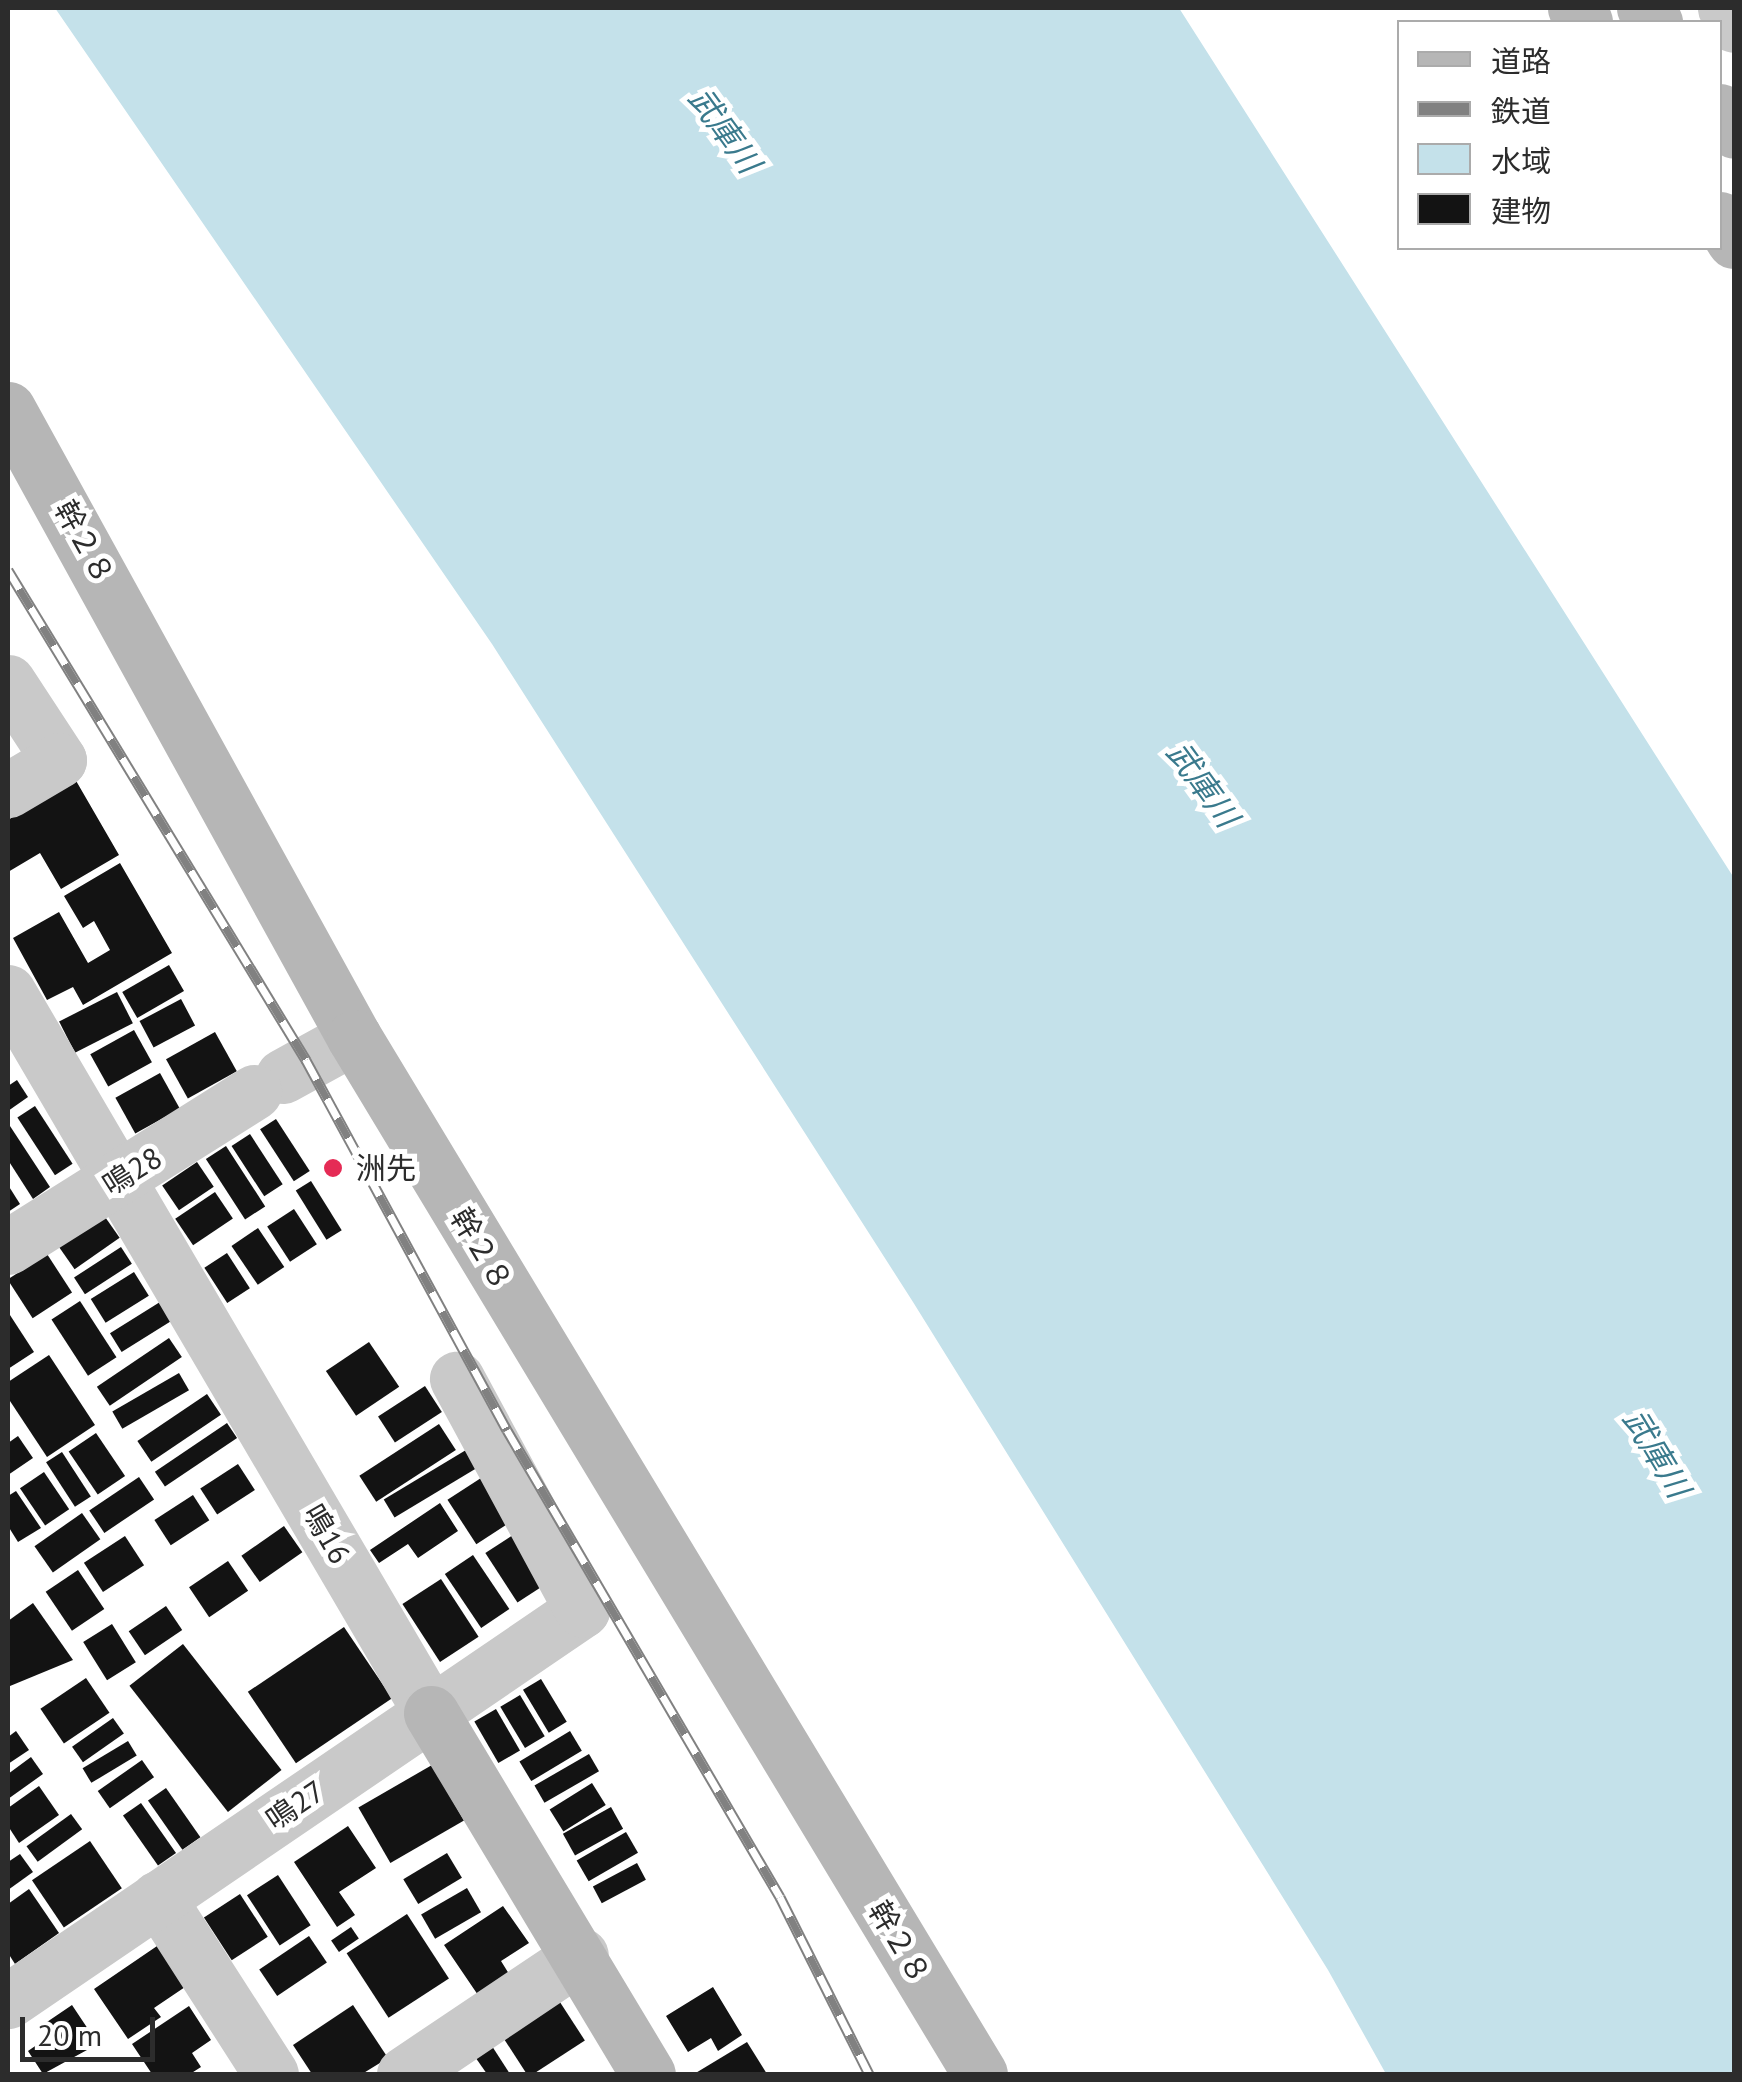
<!DOCTYPE html>
<meta charset="utf-8">
<style>
body{margin:0}
#map{position:relative;width:1742px;height:2082px;overflow:hidden;background:#fff;font-family:"PT Sans","Noto Sans JP",sans-serif}
div>[style]{position:absolute}
.water>*{inset:0;background:#c4e1ea}
.building>*{inset:0;background:#131313;transform-origin:0 0}
.street>*{height:55px;margin:-27.5px;padding:0 27.5px;transform-origin:27.5px;border-radius:27.5px;background:#c9c9c9}
.secondary>*{height:55px;margin:-27.5px;padding:0 27.5px;transform-origin:27.5px;border-radius:27.5px;background:#b6b6b6}
.rail>*{height:11px;margin-top:-5.5px;transform-origin:0;background:repeating-linear-gradient(90deg,#fff 0 22px,#818181 0 44px);box-sizing:border-box;border-block:2px solid #818181}
.dots>*{width:28px;height:28px;translate:-50% -50%;box-sizing:border-box;border:5px solid #fff;border-radius:50%}
span{translate:-50% -50%;white-space:nowrap;text-align:center;line-height:1.15;-webkit-text-stroke:10px #fff;paint-order:stroke}
.street-label{font-size:30px;color:#2c2c2c}
.poi-label{font-size:30px;color:#2c2c2c}
.left{translate:0 -50%;text-align:left}
.water-label{font-size:32px;color:#3a7a8d;font-style:italic}
.frame{position:absolute;inset:0;border:10px solid #2c2c2c;pointer-events:none}
.legend{position:absolute;left:1397px;top:20px;width:325px;height:230px;box-sizing:border-box;background:#fff;border:2px solid #ababab;margin:0;padding:12px 18px;list-style:none;font-size:30px;color:#2c2c2c}
.legend li{display:flex;align-items:center;gap:20px;height:50px}
.legend b{width:50px;border:2px solid #ababab}
.scale{position:absolute;left:20px;top:2017px;width:135px;height:45px;box-sizing:border-box;border:5px solid #2c2c2c;border-top:0;padding-left:12px;font-size:30px;line-height:35px;white-space:nowrap;color:#2c2c2c;-webkit-text-stroke:8px #fff;paint-order:stroke}
</style>
<div id="map">
<div class="water">
<i style="clip-path:polygon(55px 8px,1179px 8px,1734px 878px,1734px 2074px,1386px 2074px,1328px 1970px,913px 1302px,492px 644px)"></i>
</div>
<div class="building">
<i style="clip-path:polygon(75px 779px,119px 855px,61px 889px,40px 853px,8px 872px,8px 820px)"></i>
<i style="clip-path:polygon(120px 863px,172px 953px,83px 1005px,73px 987px,47px 1000px,13px 938px,59px 912px,88px 963px,110px 950px,94px 921px,83px 928px,64px 896px)"></i>
<i style="left:169px;top:965px;width:30px;height:54px;rotate:60deg"></i>
<i style="left:117px;top:992px;width:35px;height:65px;rotate:63deg"></i>
<i style="left:181px;top:999px;width:30px;height:47px;rotate:62deg"></i>
<i style="left:134px;top:1030px;width:37px;height:50px;rotate:61deg"></i>
<i style="left:215px;top:1032px;width:45px;height:56px;rotate:61deg"></i>
<i style="left:160px;top:1073px;width:41px;height:51px;rotate:61deg"></i>
<i style="clip-path:polygon(17px 1080px,28px 1097px,8px 1111px,8px 1086px)"></i>
<i style="left:35px;top:1106px;width:69px;height:21px;rotate:57deg"></i>
<i style="left:276px;top:1119px;width:62px;height:19px;rotate:57deg"></i>
<i style="clip-path:polygon(8px 1123px,50px 1187px,33px 1199px,8px 1160px)"></i>
<i style="left:250px;top:1134px;width:60px;height:22px;rotate:57deg"></i>
<i style="left:226px;top:1146px;width:72px;height:24px;rotate:57deg"></i>
<i style="left:197px;top:1162px;width:30px;height:42px;rotate:56deg"></i>
<i style="left:311px;top:1181px;width:58px;height:18px;rotate:58deg"></i>
<i style="clip-path:polygon(8px 1185px,20px 1204px,8px 1212px)"></i>
<i style="left:215px;top:1192px;width:32px;height:48px;rotate:56deg"></i>
<i style="left:294px;top:1209px;width:42px;height:32px;rotate:57deg"></i>
<i style="left:103px;top:1214px;width:29px;height:55px;rotate:55deg"></i>
<i style="left:258px;top:1228px;width:47px;height:32px;rotate:56deg"></i>
<i style="left:121px;top:1247px;width:20px;height:56px;rotate:57deg"></i>
<i style="left:227px;top:1253px;width:42px;height:27px;rotate:57deg"></i>
<i style="left:47px;top:1254px;width:46px;height:47px;rotate:57deg"></i>
<i style="left:134px;top:1272px;width:28px;height:51px;rotate:58deg"></i>
<i style="left:80px;top:1301px;width:67px;height:34px;rotate:57deg"></i>
<i style="left:160px;top:1302px;width:22px;height:59px;rotate:58deg"></i>
<i style="clip-path:polygon(8px 1312px,34px 1352px,8px 1369px)"></i>
<i style="left:169px;top:1338px;width:23px;height:87px;rotate:56deg"></i>
<i style="left:369px;top:1342px;width:54px;height:52px;rotate:56deg"></i>
<i style="clip-path:polygon(49px 1355px,95px 1425px,47px 1457px,8px 1398px,8px 1382px)"></i>
<i style="left:179px;top:1373px;width:20px;height:77px;rotate:60deg"></i>
<i style="left:425px;top:1386px;width:31px;height:56px;rotate:57deg"></i>
<i style="left:207px;top:1394px;width:25px;height:84px;rotate:56deg"></i>
<i style="left:227px;top:1423px;width:18px;height:87px;rotate:56deg"></i>
<i style="left:439px;top:1424px;width:31px;height:95px;rotate:57deg"></i>
<i style="left:96px;top:1433px;width:52px;height:33px;rotate:56deg"></i>
<i style="clip-path:polygon(18px 1436px,33px 1458px,8px 1475px,8px 1443px)"></i>
<i style="left:466px;top:1450px;width:21px;height:96px;rotate:59deg"></i>
<i style="left:62px;top:1452px;width:53px;height:19px;rotate:57deg"></i>
<i style="left:238px;top:1464px;width:31px;height:45px;rotate:57deg"></i>
<i style="left:44px;top:1472px;width:45px;height:29px;rotate:56deg"></i>
<i style="left:139px;top:1477px;width:27px;height:60px;rotate:56deg"></i>
<i style="left:481px;top:1478px;width:53px;height:40px;rotate:57deg"></i>
<i style="clip-path:polygon(16px 1491px,41px 1528px,18px 1542px,8px 1526px,8px 1496px)"></i>
<i style="left:193px;top:1495px;width:30px;height:46px;rotate:57deg"></i>
<i style="clip-path:polygon(440px 1503px,458px 1531px,418px 1558px,408px 1544px,379px 1563px,370px 1550px)"></i>
<i style="left:82px;top:1513px;width:32px;height:58px;rotate:55deg"></i>
<i style="left:284px;top:1526px;width:32px;height:52px;rotate:55deg"></i>
<i style="left:513px;top:1535px;width:59px;height:33px;rotate:57deg"></i>
<i style="left:125px;top:1536px;width:35px;height:49px;rotate:57deg"></i>
<i style="left:473px;top:1555px;width:65px;height:34px;rotate:56deg"></i>
<i style="left:228px;top:1561px;width:36px;height:47px;rotate:56deg"></i>
<i style="left:78px;top:1570px;width:47px;height:39px;rotate:56deg"></i>
<i style="left:441px;top:1579px;width:69px;height:46px;rotate:57deg"></i>
<i style="clip-path:polygon(33px 1603px,73px 1660px,10px 1686px,8px 1621px)"></i>
<i style="left:166px;top:1606px;width:29px;height:45px;rotate:56deg"></i>
<i style="left:112px;top:1624px;width:45px;height:34px;rotate:58deg"></i>
<i style="left:344px;top:1627px;width:86px;height:116px;rotate:56deg"></i>
<i style="left:183px;top:1644px;width:160px;height:68px;rotate:52deg"></i>
<i style="left:86px;top:1678px;width:42px;height:55px;rotate:56deg"></i>
<i style="left:541px;top:1679px;width:50px;height:21px;rotate:59deg"></i>
<i style="left:520px;top:1695px;width:48px;height:23px;rotate:59deg"></i>
<i style="left:496px;top:1709px;width:48px;height:25px;rotate:60deg"></i>
<i style="left:113px;top:1718px;width:19px;height:50px;rotate:55deg"></i>
<i style="clip-path:polygon(16px 1731px,29px 1750px,8px 1764px,8px 1737px)"></i>
<i style="left:570px;top:1731px;width:23px;height:59px;rotate:59deg"></i>
<i style="left:128px;top:1741px;width:17px;height:53px;rotate:59deg"></i>
<i style="left:589px;top:1754px;width:20px;height:63px;rotate:60deg"></i>
<i style="clip-path:polygon(31px 1757px,43px 1774px,8px 1799px,8px 1774px)"></i>
<i style="left:142px;top:1760px;width:21px;height:54px;rotate:55deg"></i>
<i style="left:432px;top:1765px;width:64px;height:85px;rotate:60deg"></i>
<i style="left:592px;top:1783px;width:26px;height:50px;rotate:58deg"></i>
<i style="clip-path:polygon(39px 1786px,59px 1815px,19px 1843px,8px 1826px,8px 1808px)"></i>
<i style="left:166px;top:1788px;width:60px;height:22px;rotate:55deg"></i>
<i style="left:141px;top:1803px;width:61px;height:22px;rotate:55deg"></i>
<i style="left:611px;top:1807px;width:25px;height:55px;rotate:61deg"></i>
<i style="left:71px;top:1814px;width:19px;height:55px;rotate:54deg"></i>
<i style="clip-path:polygon(348px 1826px,376px 1868px,339px 1892px,355px 1915px,337px 1927px,294px 1862px)"></i>
<i style="left:626px;top:1832px;width:24px;height:57px;rotate:60deg"></i>
<i style="left:90px;top:1841px;width:57px;height:70px;rotate:56deg"></i>
<i style="left:447px;top:1853px;width:29px;height:51px;rotate:59deg"></i>
<i style="clip-path:polygon(20px 1854px,33px 1872px,8px 1890px,8px 1862px)"></i>
<i style="left:637px;top:1863px;width:19px;height:50px;rotate:62deg"></i>
<i style="left:278px;top:1875px;width:60px;height:37px;rotate:57deg"></i>
<i style="left:467px;top:1888px;width:28px;height:53px;rotate:60deg"></i>
<i style="clip-path:polygon(29px 1889px,59px 1933px,15px 1964px,8px 1953px,8px 1904px)"></i>
<i style="left:240px;top:1894px;width:51px;height:43px;rotate:57deg"></i>
<i style="clip-path:polygon(503px 1906px,529px 1943px,501px 1961px,511px 1977px,480px 1998px,444px 1945px)"></i>
<i style="left:407px;top:1914px;width:77px;height:72px;rotate:57deg"></i>
<i style="left:351px;top:1927px;width:14px;height:24px;rotate:56deg"></i>
<i style="left:309px;top:1936px;width:32px;height:60px;rotate:56deg"></i>
<i style="clip-path:polygon(160px 1944px,188px 1985px,154px 2008px,161px 2017px,128px 2039px,94px 1989px)"></i>
<i style="clip-path:polygon(713px 1987px,742px 2035px,718px 2051px,711px 2038px,688px 2052px,666px 2016px)"></i>
<i style="left:556px;top:1996px;width:53px;height:67px;rotate:57deg"></i>
<i style="clip-path:polygon(72px 2005px,98px 2044px,43px 2074px,28px 2051px,51px 2035px,44px 2024px)"></i>
<i style="clip-path:polygon(353px 2005px,388px 2058px,362px 2074px,312px 2074px,293px 2045px)"></i>
<i style="clip-path:polygon(189px 2006px,211px 2040px,192px 2053px,201px 2067px,190px 2074px,152px 2074px,132px 2044px)"></i>
<i style="clip-path:polygon(747px 2042px,767px 2074px,694px 2074px)"></i>
<i style="clip-path:polygon(490px 2043px,510px 2074px,487px 2074px,473px 2054px)"></i>
</div>
<div class="street">
<i style="left:1725px;top:8px;width:19px;rotate:62deg"></i>
<i style="left:8px;top:682px;width:93px;rotate:56.8deg"></i>
<i style="left:59px;top:760px;width:59px;rotate:149.5deg"></i>
<i style="left:8px;top:992px;width:836px;rotate:59.6deg"></i>
<i style="left:283px;top:1076px;width:81px;rotate:-28.8deg"></i>
<i style="left:8px;top:1247px;width:291px;rotate:-32.2deg"></i>
<i style="left:158px;top:1898px;width:209px;rotate:57.3deg"></i>
<i style="left:8px;top:2001px;width:695px;rotate:-34.26deg"></i>
<i style="left:582px;top:1610px;width:263px;rotate:-118.4deg"></i>
<i style="left:404px;top:2074px;width:213px;rotate:-33.9deg"></i>
</div>
<div class="secondary">
<i style="left:1575px;top:8px;width:17px;rotate:54deg"></i>
<i style="left:1644px;top:8px;width:18px;rotate:52deg"></i>
<i style="left:1720px;top:111px;width:24px;rotate:55deg"></i>
<i style="left:1720px;top:219px;width:26px;rotate:58deg"></i>
<i style="left:8px;top:409px;width:717px;rotate:61.15deg"></i>
<i style="left:354px;top:1037px;width:1211px;rotate:58.88deg"></i>
<i style="left:431px;top:1713px;width:421px;rotate:59deg"></i>
</div>
<div class="rail">
<i style="left:8px;top:570px;width:574px;rotate:58.69deg"></i>
<i style="left:306px;top:1060px;width:421px;rotate:61.5deg"></i>
<i style="left:507px;top:1430px;width:541px;rotate:59.69deg"></i>
<i style="left:780px;top:1897px;width:198px;rotate:63.3deg"></i>
</div>
<div class="dots">
<i style="left:333px;top:1168px;background:#e52b55"></i>
</div>
<div class="street-label">
<span style="left:85px;top:542px;rotate:61deg">幹２８</span>
<span style="left:132px;top:1171px;rotate:-32deg">鳴28</span>
<span style="left:482px;top:1249px;rotate:59deg">幹２８</span>
<span style="left:327px;top:1534px;rotate:60deg">鳴16</span>
<span style="left:295px;top:1805px;rotate:-34deg">鳴27</span>
<span style="left:900px;top:1942px;rotate:59deg">幹２８</span>
</div>
<div class="poi-label">
<span class="left" style="left:356px;top:1168px">洲先</span>
</div>
<div class="water-label">
<span style="left:725px;top:130px;rotate:54deg">武庫川</span>
<span style="left:1203px;top:784px;rotate:54deg">武庫川</span>
<span style="left:1657px;top:1453px;rotate:59deg">武庫川</span>
</div>
<div class="frame"></div>
<ul class="legend">
<li><b style="height:12px;background:#b6b6b6"></b>道路</li>
<li><b style="height:12px;background:#818181"></b>鉄道</li>
<li><b style="height:28px;background:#c4e1ea"></b>水域</li>
<li><b style="height:28px;background:#131313"></b>建物</li>
</ul>
<div class="scale">20 m</div>
</div>
